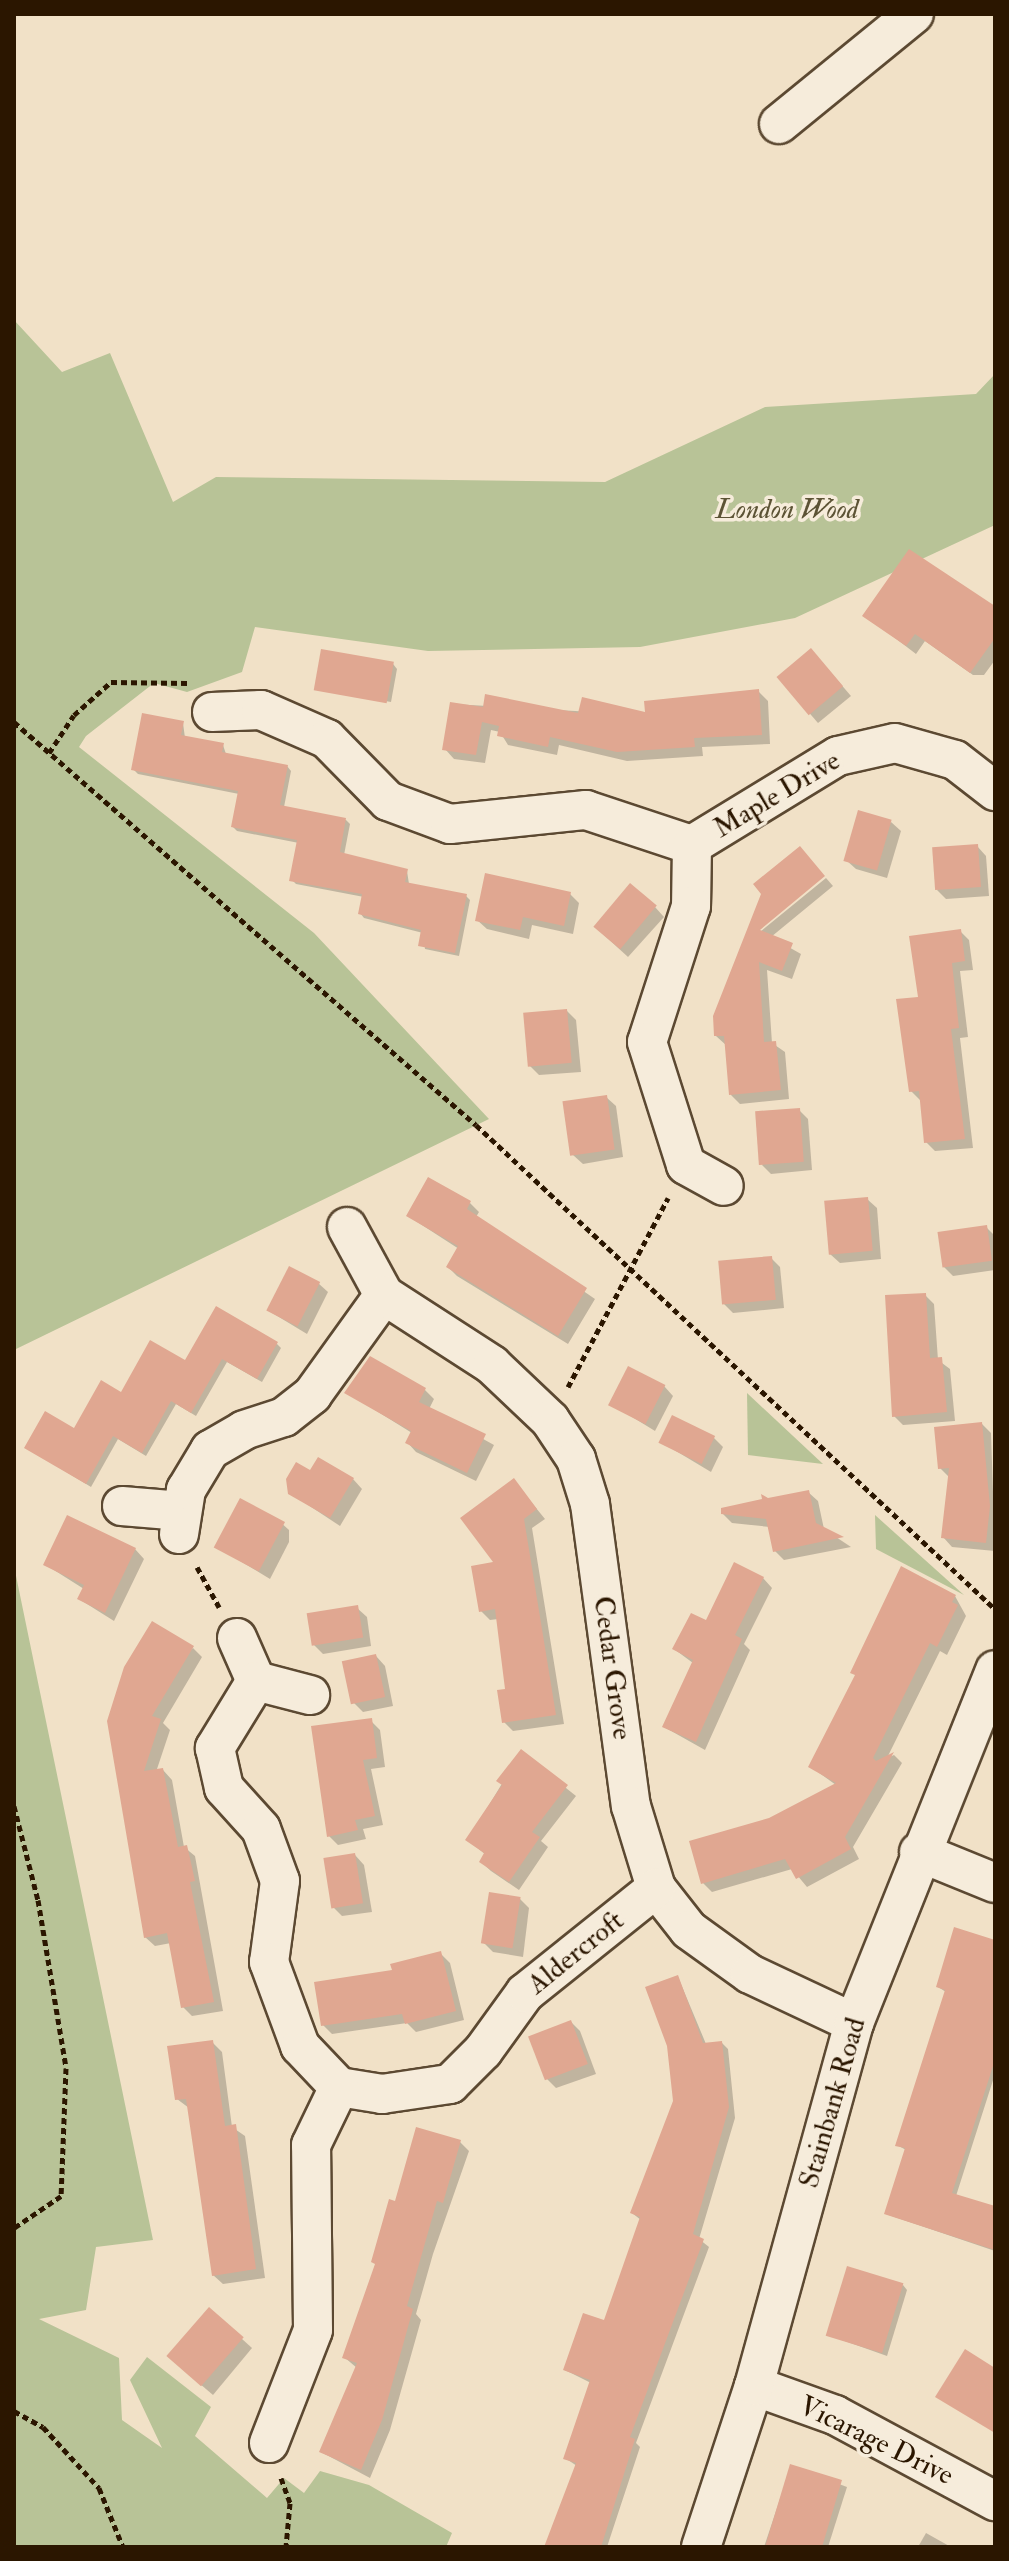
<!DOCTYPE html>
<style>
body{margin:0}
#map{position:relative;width:1009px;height:2561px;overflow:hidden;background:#f1e1c7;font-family:"IM FELL Double Pica",serif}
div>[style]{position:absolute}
.green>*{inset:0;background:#b8c397}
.shadow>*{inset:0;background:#0003}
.building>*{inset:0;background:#e0a791;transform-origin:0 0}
.path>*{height:5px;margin-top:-2.5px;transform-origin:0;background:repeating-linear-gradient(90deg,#2b1600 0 6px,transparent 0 10px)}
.roads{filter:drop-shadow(2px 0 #5c4932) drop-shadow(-2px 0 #5c4932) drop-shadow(0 2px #5c4932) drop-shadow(0 -2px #5c4932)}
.minor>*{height:38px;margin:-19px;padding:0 19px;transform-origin:19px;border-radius:19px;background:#f6ecdb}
span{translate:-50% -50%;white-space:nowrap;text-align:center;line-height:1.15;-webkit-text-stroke:7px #f6ecdb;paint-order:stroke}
.park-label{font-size:28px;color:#5c5335;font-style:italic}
.street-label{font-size:28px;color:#2b1600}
.frame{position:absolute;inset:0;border:16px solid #2b1600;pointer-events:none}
</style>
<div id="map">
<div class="green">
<i style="clip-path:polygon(14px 320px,62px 372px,110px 353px,173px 502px,216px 477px,605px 482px,765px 407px,976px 394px,995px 374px,995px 525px,795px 618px,640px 647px,428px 651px,255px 627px,242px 672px,187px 692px,154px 683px,86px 736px,79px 747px,314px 933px,489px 1119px,14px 1350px)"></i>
<i style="clip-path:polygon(747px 1393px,823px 1464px,748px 1455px)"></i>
<i style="clip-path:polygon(875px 1515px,964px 1595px,876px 1549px)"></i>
<i style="clip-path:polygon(14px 1566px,153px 2240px,96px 2247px,86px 2310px,39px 2319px,119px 2358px,122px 2420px,162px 2448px,130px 2380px,147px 2357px,211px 2407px,195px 2436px,267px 2498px,284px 2478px,304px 2493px,320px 2471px,369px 2485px,452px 2533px,446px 2547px,14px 2547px)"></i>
</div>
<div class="shadow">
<i style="clip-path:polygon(995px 609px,995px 660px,984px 675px,973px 675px,925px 641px,916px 654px,865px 615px)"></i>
<i style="clip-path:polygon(820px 660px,851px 696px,818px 723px,779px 678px)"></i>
<i style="clip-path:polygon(393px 664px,397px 669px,391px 702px,316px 689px)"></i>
<i style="clip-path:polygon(759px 692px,768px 701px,770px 744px,702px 747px,703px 756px,627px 761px,559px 745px,557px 755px,508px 745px,500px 732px,491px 730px,485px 763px,454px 759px,445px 749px,452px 704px,647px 715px)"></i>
<i style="clip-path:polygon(183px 723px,185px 738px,223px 745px,226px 754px,287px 766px,291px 771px,284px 807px,346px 820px,350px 824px,344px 855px,407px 871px,409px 884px,466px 896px,470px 900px,459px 956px,425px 949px,423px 933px,364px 918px,360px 913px,364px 897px,296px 884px,292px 880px,299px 843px,237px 831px,233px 827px,239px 794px,138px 774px,133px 769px)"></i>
<i style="clip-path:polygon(891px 822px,901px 831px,887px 878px,856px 869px,846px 860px)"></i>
<i style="clip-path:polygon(977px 846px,986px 856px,989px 896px,946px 899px,937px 890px)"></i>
<i style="clip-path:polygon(800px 848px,823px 875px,760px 927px,760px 932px,826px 878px,833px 886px,771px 937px,801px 954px,792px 979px,767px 970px,772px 1043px,785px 1052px,789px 1099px,740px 1104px,731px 1095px,727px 1046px,716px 1036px,715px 1016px,763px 894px,756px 885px)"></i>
<i style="clip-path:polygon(570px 894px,579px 903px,573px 934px,532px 925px,529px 939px,487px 929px,477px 920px)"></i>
<i style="clip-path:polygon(655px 907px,664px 917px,628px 957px,604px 935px)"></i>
<i style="clip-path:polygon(960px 931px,969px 940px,973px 970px,960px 971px,968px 1037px,960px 1038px,973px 1148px,935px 1151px,926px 1142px,921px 1101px,911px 1091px,921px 998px)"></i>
<i style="clip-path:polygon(567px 1011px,576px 1020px,581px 1072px,539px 1075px,530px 1066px)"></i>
<i style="clip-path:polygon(606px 1097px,616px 1106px,623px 1157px,583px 1164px,573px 1155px)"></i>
<i style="clip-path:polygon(799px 1110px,808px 1119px,812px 1170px,771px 1174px,762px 1165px)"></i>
<i style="clip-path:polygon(867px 1199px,877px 1208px,881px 1259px,840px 1263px,830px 1254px)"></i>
<i style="clip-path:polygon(470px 1203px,479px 1212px,476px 1217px,595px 1299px,568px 1344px,457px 1276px,448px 1267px,459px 1249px,408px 1216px)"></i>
<i style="clip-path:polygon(986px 1227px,995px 1236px,995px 1270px,953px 1276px,944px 1267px)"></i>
<i style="clip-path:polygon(771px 1258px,780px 1267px,784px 1308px,733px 1313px,723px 1303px)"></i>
<i style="clip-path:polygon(318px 1283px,328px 1292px,307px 1334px,269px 1311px)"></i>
<i style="clip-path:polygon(925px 1295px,934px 1304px,938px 1360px,950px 1369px,955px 1421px,903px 1425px,894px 1416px)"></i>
<i style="clip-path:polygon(277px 1344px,281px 1348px,262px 1382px,227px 1362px,196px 1416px,176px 1404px,146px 1456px,118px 1439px,91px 1487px,27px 1448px,74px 1430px,122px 1395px,185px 1363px)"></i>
<i style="clip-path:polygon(664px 1386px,673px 1396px,655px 1431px,611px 1404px)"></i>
<i style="clip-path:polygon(425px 1390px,434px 1399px,429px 1409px,494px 1445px,476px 1481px,416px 1452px,407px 1442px,412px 1433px,346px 1392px)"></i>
<i style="clip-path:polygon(982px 1424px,991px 1433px,995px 1551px,952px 1547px,943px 1537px,950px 1478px,940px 1468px)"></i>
<i style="clip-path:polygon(714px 1438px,723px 1447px,711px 1472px,661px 1442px)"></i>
<i style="clip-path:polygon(311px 1472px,353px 1479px,362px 1489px,340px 1526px,290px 1493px)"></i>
<i style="clip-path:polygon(514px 1481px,545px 1519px,532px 1528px,564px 1724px,513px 1731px,504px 1722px,507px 1690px,498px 1619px,490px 1620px,481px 1611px)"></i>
<i style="clip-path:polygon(808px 1492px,818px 1501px,824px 1529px,851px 1547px,784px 1560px,775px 1551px,770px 1527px,732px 1523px,723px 1514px)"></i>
<i style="clip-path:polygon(279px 1521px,289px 1530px,289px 1542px,270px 1579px,217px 1547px)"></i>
<i style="clip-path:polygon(135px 1549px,144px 1559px,114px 1621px,79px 1599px,84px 1589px,46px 1565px)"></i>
<i style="clip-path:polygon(763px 1578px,772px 1588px,744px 1644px,750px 1650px,705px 1750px,664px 1727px,693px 1663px,674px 1649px)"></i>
<i style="clip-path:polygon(955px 1596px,966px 1616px,947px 1655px,940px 1651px,887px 1758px,894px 1755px,902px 1763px,853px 1847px,859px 1859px,807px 1887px,792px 1869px,712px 1892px,703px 1883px,770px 1820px,836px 1785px,811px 1767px)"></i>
<i style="clip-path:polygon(357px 1608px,367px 1617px,371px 1646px,323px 1654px,314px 1645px)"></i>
<i style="clip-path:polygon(193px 1648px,202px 1657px,163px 1723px,170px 1730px,156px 1772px,163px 1770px,172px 1780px,184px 1847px,195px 1856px,223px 2011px,192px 2016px,183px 2007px,171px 1943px,155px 1946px,145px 1937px,109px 1722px)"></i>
<i style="clip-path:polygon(376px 1656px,385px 1666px,393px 1706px,363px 1712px,353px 1702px)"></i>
<i style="clip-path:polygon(371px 1721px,380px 1730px,385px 1767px,371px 1769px,383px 1825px,363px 1829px,366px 1839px,338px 1845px,329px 1836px)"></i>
<i style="clip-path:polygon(521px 1752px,576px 1796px,541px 1841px,548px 1847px,519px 1890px,491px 1871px,481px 1862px,486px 1855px,468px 1840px)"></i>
<i style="clip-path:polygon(355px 1855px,364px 1865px,372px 1912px,342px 1916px,333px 1907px)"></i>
<i style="clip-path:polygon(520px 1899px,529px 1908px,523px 1957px,493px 1952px,484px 1943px)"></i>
<i style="clip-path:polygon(995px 1942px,995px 2074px,956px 2196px,995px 2208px,995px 2251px,886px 2214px,906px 2150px,897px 2145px,946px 1992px,938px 1987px)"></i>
<i style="clip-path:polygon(440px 1953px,450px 1963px,464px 2020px,416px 2032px,407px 2023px,332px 2034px,323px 2025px,394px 1972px)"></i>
<i style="clip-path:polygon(678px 1977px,706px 2044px,722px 2043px,728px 2049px,735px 2118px,699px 2239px,709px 2247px,636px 2443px,640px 2447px,607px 2547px,546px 2547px,577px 2466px,565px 2458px,591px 2383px,565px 2370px,606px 2323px,641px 2220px,632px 2213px,675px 2101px)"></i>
<i style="clip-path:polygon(571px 2022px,580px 2031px,596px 2074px,556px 2088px,547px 2079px)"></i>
<i style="clip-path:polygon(212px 2042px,222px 2052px,232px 2127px,245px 2136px,265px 2278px,223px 2284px,213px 2275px,189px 2108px,177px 2099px)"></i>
<i style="clip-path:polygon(460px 2142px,469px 2151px,433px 2254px,416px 2314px,421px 2320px,390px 2430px,370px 2478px,321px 2452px,357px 2368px,344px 2357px,396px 2204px)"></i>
<i style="clip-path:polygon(903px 2285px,907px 2290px,887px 2356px,828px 2335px)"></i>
<i style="clip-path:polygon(209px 2309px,252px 2348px,213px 2395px,179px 2366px)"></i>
<i style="clip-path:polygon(791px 2466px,847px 2487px,828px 2547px,764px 2547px)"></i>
<i style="clip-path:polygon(926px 2533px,951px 2547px,918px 2547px)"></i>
</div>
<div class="building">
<i style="clip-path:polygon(909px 549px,995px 606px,995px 638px,970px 673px,915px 634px,906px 646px,862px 616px)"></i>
<i style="left:811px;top:648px;width:50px;height:45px;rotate:50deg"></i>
<i style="left:321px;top:649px;width:74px;height:42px;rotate:10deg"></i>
<i style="clip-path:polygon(759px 689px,762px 735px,694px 738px,695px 747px,617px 752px,550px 737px,548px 747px,497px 736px,499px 726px,482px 722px,476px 755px,442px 750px,450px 702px,483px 707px,485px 694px,578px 713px,582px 697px,645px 712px,644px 701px)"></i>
<i style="clip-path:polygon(142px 713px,184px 721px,181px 735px,224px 743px,222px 752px,288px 765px,280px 805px,346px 818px,340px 852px,408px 869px,405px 882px,467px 894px,455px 953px,418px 946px,421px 930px,358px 914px,362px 894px,289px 881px,297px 840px,231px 827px,238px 791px,131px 770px)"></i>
<i style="left:858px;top:810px;width:35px;height:53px;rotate:16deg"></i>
<i style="left:978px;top:844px;width:43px;height:46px;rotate:86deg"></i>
<i style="clip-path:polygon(800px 846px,825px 876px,760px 930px,793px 943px,782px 971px,759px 962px,764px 1042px,776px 1041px,781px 1090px,729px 1095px,724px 1036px,714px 1036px,713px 1016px,761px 894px,753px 884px)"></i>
<i style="clip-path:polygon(485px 873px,571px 892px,564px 926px,523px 917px,520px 930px,475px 921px)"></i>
<i style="left:630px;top:883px;width:35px;height:57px;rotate:40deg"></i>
<i style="clip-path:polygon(961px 929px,965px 961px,952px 963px,959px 1028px,951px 1029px,965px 1139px,924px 1143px,919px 1091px,909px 1092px,896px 999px,918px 997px,909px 936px)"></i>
<i style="left:567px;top:1009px;width:54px;height:44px;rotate:85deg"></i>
<i style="left:607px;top:1095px;width:55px;height:45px;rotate:82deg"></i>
<i style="left:800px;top:1108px;width:54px;height:45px;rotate:86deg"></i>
<i style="clip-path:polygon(428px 1177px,471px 1201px,467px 1209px,587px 1288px,558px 1336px,446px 1267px,458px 1246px,406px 1216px)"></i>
<i style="left:868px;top:1197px;width:54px;height:44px;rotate:85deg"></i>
<i style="left:987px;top:1225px;width:36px;height:50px;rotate:82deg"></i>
<i style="left:772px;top:1256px;width:44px;height:54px;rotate:85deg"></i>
<i style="left:289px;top:1266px;width:35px;height:50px;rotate:27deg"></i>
<i style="clip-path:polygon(926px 1293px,930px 1358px,942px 1357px,947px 1412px,892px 1417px,885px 1295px)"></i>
<i style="clip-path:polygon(216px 1306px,278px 1342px,257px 1379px,222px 1359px,191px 1413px,171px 1401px,142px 1453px,113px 1436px,86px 1484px,24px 1448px,45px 1411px,74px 1428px,101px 1380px,121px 1392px,150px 1340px,185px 1360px)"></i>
<i style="clip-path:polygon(370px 1356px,426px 1388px,419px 1402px,486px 1434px,467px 1473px,405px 1443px,411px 1431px,344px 1393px)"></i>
<i style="left:628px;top:1366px;width:42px;height:44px;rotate:27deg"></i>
<i style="left:672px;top:1415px;width:48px;height:31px;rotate:26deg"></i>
<i style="clip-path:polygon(982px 1422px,990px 1506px,986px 1543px,941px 1538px,949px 1468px,938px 1469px,934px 1427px)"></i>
<i style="clip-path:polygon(318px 1457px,354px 1478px,330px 1518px,288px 1494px,286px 1479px,296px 1462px,310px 1470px)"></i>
<i style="clip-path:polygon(514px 1478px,537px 1509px,524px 1519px,556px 1715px,502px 1723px,497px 1690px,505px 1689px,495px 1609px,479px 1612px,471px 1566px,493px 1562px,460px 1518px)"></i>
<i style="clip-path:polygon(809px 1490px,816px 1523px,844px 1537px,773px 1552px,766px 1519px,721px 1514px,721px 1508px,762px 1499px,761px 1494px,768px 1498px)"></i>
<i style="left:240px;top:1498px;width:51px;height:56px;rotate:28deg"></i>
<i style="clip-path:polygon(67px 1515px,136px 1548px,105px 1613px,77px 1599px,84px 1585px,43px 1565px)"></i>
<i style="clip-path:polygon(734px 1562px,764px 1577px,735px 1635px,742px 1639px,696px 1742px,662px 1727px,693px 1660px,672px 1649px,691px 1613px,706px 1620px)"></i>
<i style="clip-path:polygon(901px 1566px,956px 1595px,952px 1602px,958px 1605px,937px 1647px,930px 1643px,873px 1758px,876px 1761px,894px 1752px,845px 1837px,851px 1849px,796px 1879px,785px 1859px,701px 1884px,689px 1841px,769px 1818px,836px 1783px,808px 1767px,855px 1675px,850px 1673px)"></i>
<i style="left:358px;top:1605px;width:33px;height:52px;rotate:81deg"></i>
<i style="clip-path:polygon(152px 1621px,194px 1646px,152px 1716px,161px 1719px,144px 1771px,163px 1768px,178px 1847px,187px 1845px,195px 1881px,190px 1882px,214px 2002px,181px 2008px,167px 1933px,144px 1938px,107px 1721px,124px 1667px)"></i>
<i style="left:376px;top:1654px;width:44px;height:35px;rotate:78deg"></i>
<i style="clip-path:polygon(372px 1718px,377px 1758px,363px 1760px,375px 1816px,355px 1820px,358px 1830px,327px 1837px,311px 1726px)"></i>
<i style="clip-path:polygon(521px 1749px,568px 1785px,532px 1832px,540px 1837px,509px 1882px,479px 1862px,484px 1853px,465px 1840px,502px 1785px,496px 1781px)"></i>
<i style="left:355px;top:1853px;width:51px;height:32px;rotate:81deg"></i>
<i style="left:489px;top:1892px;width:32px;height:52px;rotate:9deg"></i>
<i style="clip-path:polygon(954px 1927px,995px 1940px,995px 2060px,952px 2193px,995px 2206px,995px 2250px,884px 2214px,905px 2148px,895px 2146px,945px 1990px,936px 1987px)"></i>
<i style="clip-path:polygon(441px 1951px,456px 2011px,405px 2024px,402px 2014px,321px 2026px,314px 1982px,392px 1970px,390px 1964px)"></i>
<i style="clip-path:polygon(678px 1975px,703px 2043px,722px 2041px,729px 2107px,693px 2234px,704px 2239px,630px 2437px,635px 2439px,601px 2547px,544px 2547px,576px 2463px,563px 2459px,590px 2380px,563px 2370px,583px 2313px,604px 2320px,640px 2217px,630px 2213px,673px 2101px,667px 2046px,645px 1987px)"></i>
<i style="left:571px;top:2020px;width:47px;height:46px;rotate:69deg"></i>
<i style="clip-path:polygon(213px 2040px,225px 2126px,236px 2124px,256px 2269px,212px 2276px,186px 2099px,175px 2100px,167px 2046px)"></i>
<i style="clip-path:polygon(416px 2127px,461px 2140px,443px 2203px,437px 2201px,407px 2306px,413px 2309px,382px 2420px,361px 2470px,319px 2452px,357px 2363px,342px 2358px,375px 2264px,371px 2262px,389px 2199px,395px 2201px)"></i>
<i style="left:847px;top:2266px;width:59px;height:73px;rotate:17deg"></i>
<i style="left:209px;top:2307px;width:46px;height:65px;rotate:41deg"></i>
<i style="clip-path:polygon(965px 2349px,995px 2368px,995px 2433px,935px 2397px)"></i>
<i style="clip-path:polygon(790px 2464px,842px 2480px,822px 2547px,765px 2547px)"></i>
</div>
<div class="path">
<i style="left:14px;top:722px;width:613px;rotate:41.1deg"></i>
<i style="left:476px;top:1125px;width:710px;rotate:43deg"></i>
<i style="left:49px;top:753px;width:45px;rotate:-56.7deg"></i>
<i style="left:74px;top:715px;width:50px;rotate:-41.7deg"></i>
<i style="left:111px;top:682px;width:77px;rotate:0.7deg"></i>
<i style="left:568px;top:1387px;width:214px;rotate:-62.1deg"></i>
<i style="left:197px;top:1567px;width:46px;rotate:61.2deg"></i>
<i style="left:14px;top:1806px;width:97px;rotate:75.7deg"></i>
<i style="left:38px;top:1900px;width:170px;rotate:80.5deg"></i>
<i style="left:66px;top:2068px;width:128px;rotate:92.2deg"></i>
<i style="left:61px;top:2196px;width:57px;rotate:145.8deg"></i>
<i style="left:14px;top:2411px;width:33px;rotate:29deg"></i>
<i style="left:43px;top:2427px;width:83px;rotate:47.4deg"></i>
<i style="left:99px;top:2488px;width:64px;rotate:67.9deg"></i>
<i style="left:281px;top:2478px;width:27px;rotate:70deg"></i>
<i style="left:290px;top:2503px;width:44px;rotate:95.2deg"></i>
</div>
<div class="roads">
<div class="minor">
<i style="left:779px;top:124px;width:174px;rotate:-39.2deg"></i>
<i style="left:212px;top:712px;width:49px;rotate:-2.3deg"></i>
<i style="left:261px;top:710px;width:72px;rotate:23.7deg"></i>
<i style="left:327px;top:739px;width:87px;rotate:45.5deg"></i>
<i style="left:388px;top:801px;width:66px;rotate:20.4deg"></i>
<i style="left:450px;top:824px;width:137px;rotate:-5.9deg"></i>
<i style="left:586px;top:810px;width:112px;rotate:18.3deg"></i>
<i style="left:692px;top:845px;width:171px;rotate:-31.4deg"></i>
<i style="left:838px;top:756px;width:58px;rotate:-12.8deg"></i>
<i style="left:895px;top:743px;width:62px;rotate:15.8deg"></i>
<i style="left:955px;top:760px;width:51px;rotate:37.8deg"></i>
<i style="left:692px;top:845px;width:61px;rotate:90.9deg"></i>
<i style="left:691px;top:906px;width:143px;rotate:107.9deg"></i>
<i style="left:647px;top:1042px;width:129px;rotate:72.4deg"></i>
<i style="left:686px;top:1165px;width:43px;rotate:28.9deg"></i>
<i style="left:347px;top:1227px;width:77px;rotate:61.4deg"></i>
<i style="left:122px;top:1506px;width:60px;rotate:4.8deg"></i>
<i style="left:179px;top:1534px;width:45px;rotate:-81deg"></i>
<i style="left:186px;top:1490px;width:47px;rotate:-59deg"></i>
<i style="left:210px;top:1450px;width:39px;rotate:-30deg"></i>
<i style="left:244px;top:1430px;width:42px;rotate:-18deg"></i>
<i style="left:284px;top:1417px;width:36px;rotate:-38deg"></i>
<i style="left:312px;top:1395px;width:123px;rotate:-54.2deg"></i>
<i style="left:384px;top:1295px;width:129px;rotate:32.9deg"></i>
<i style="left:492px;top:1365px;width:80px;rotate:43.5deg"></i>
<i style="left:550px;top:1420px;width:47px;rotate:56.3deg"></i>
<i style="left:576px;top:1459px;width:47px;rotate:72.7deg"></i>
<i style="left:590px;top:1504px;width:305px;rotate:82.3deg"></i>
<i style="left:631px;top:1806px;width:86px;rotate:73deg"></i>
<i style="left:656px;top:1888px;width:53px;rotate:51.8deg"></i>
<i style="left:689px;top:1930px;width:75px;rotate:35.8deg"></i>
<i style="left:750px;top:1974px;width:115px;rotate:25.2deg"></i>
<i style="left:237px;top:1638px;width:47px;rotate:66.2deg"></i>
<i style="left:256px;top:1681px;width:79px;rotate:121.5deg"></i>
<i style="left:215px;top:1748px;width:41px;rotate:77.3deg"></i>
<i style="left:224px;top:1788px;width:55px;rotate:47.9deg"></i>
<i style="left:261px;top:1829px;width:55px;rotate:69.9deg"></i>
<i style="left:280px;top:1881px;width:82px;rotate:97.7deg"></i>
<i style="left:269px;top:1962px;width:90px;rotate:69.7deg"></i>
<i style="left:300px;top:2046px;width:57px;rotate:46.4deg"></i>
<i style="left:339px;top:2087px;width:44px;rotate:9.2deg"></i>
<i style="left:382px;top:2094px;width:69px;rotate:-8.4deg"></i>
<i style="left:450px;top:2084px;width:47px;rotate:-45deg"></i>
<i style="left:483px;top:2051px;width:72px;rotate:-54.1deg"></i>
<i style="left:525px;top:1993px;width:168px;rotate:-38.7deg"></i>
<i style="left:256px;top:1681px;width:56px;rotate:14.5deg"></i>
<i style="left:919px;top:1852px;width:82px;rotate:22.2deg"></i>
<i style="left:754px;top:2386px;width:86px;rotate:19.7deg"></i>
<i style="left:835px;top:2415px;width:182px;rotate:28.3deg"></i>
<i style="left:269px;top:2443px;width:121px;rotate:-68.7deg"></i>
<i style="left:313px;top:2330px;width:185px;rotate:-90.6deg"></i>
<i style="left:311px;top:2145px;width:64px;rotate:-64.2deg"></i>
<i style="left:701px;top:2547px;width:169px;rotate:-71.8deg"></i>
<i style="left:754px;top:2386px;width:377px;rotate:-74.6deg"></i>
<i style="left:854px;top:2023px;width:380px;rotate:-68.2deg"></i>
</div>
</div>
<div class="park-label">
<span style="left:787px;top:510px">London Wood</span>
</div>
<div class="street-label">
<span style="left:777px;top:795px;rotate:-31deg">Maple Drive</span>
<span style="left:612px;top:1668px;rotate:82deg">Cedar Grove</span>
<span style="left:576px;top:1953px;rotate:-39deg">Aldercroft</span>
<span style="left:833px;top:2103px;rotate:-74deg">Stainbank Road</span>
<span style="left:876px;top:2441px;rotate:26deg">Vicarage Drive</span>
</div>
<div class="frame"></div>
</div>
